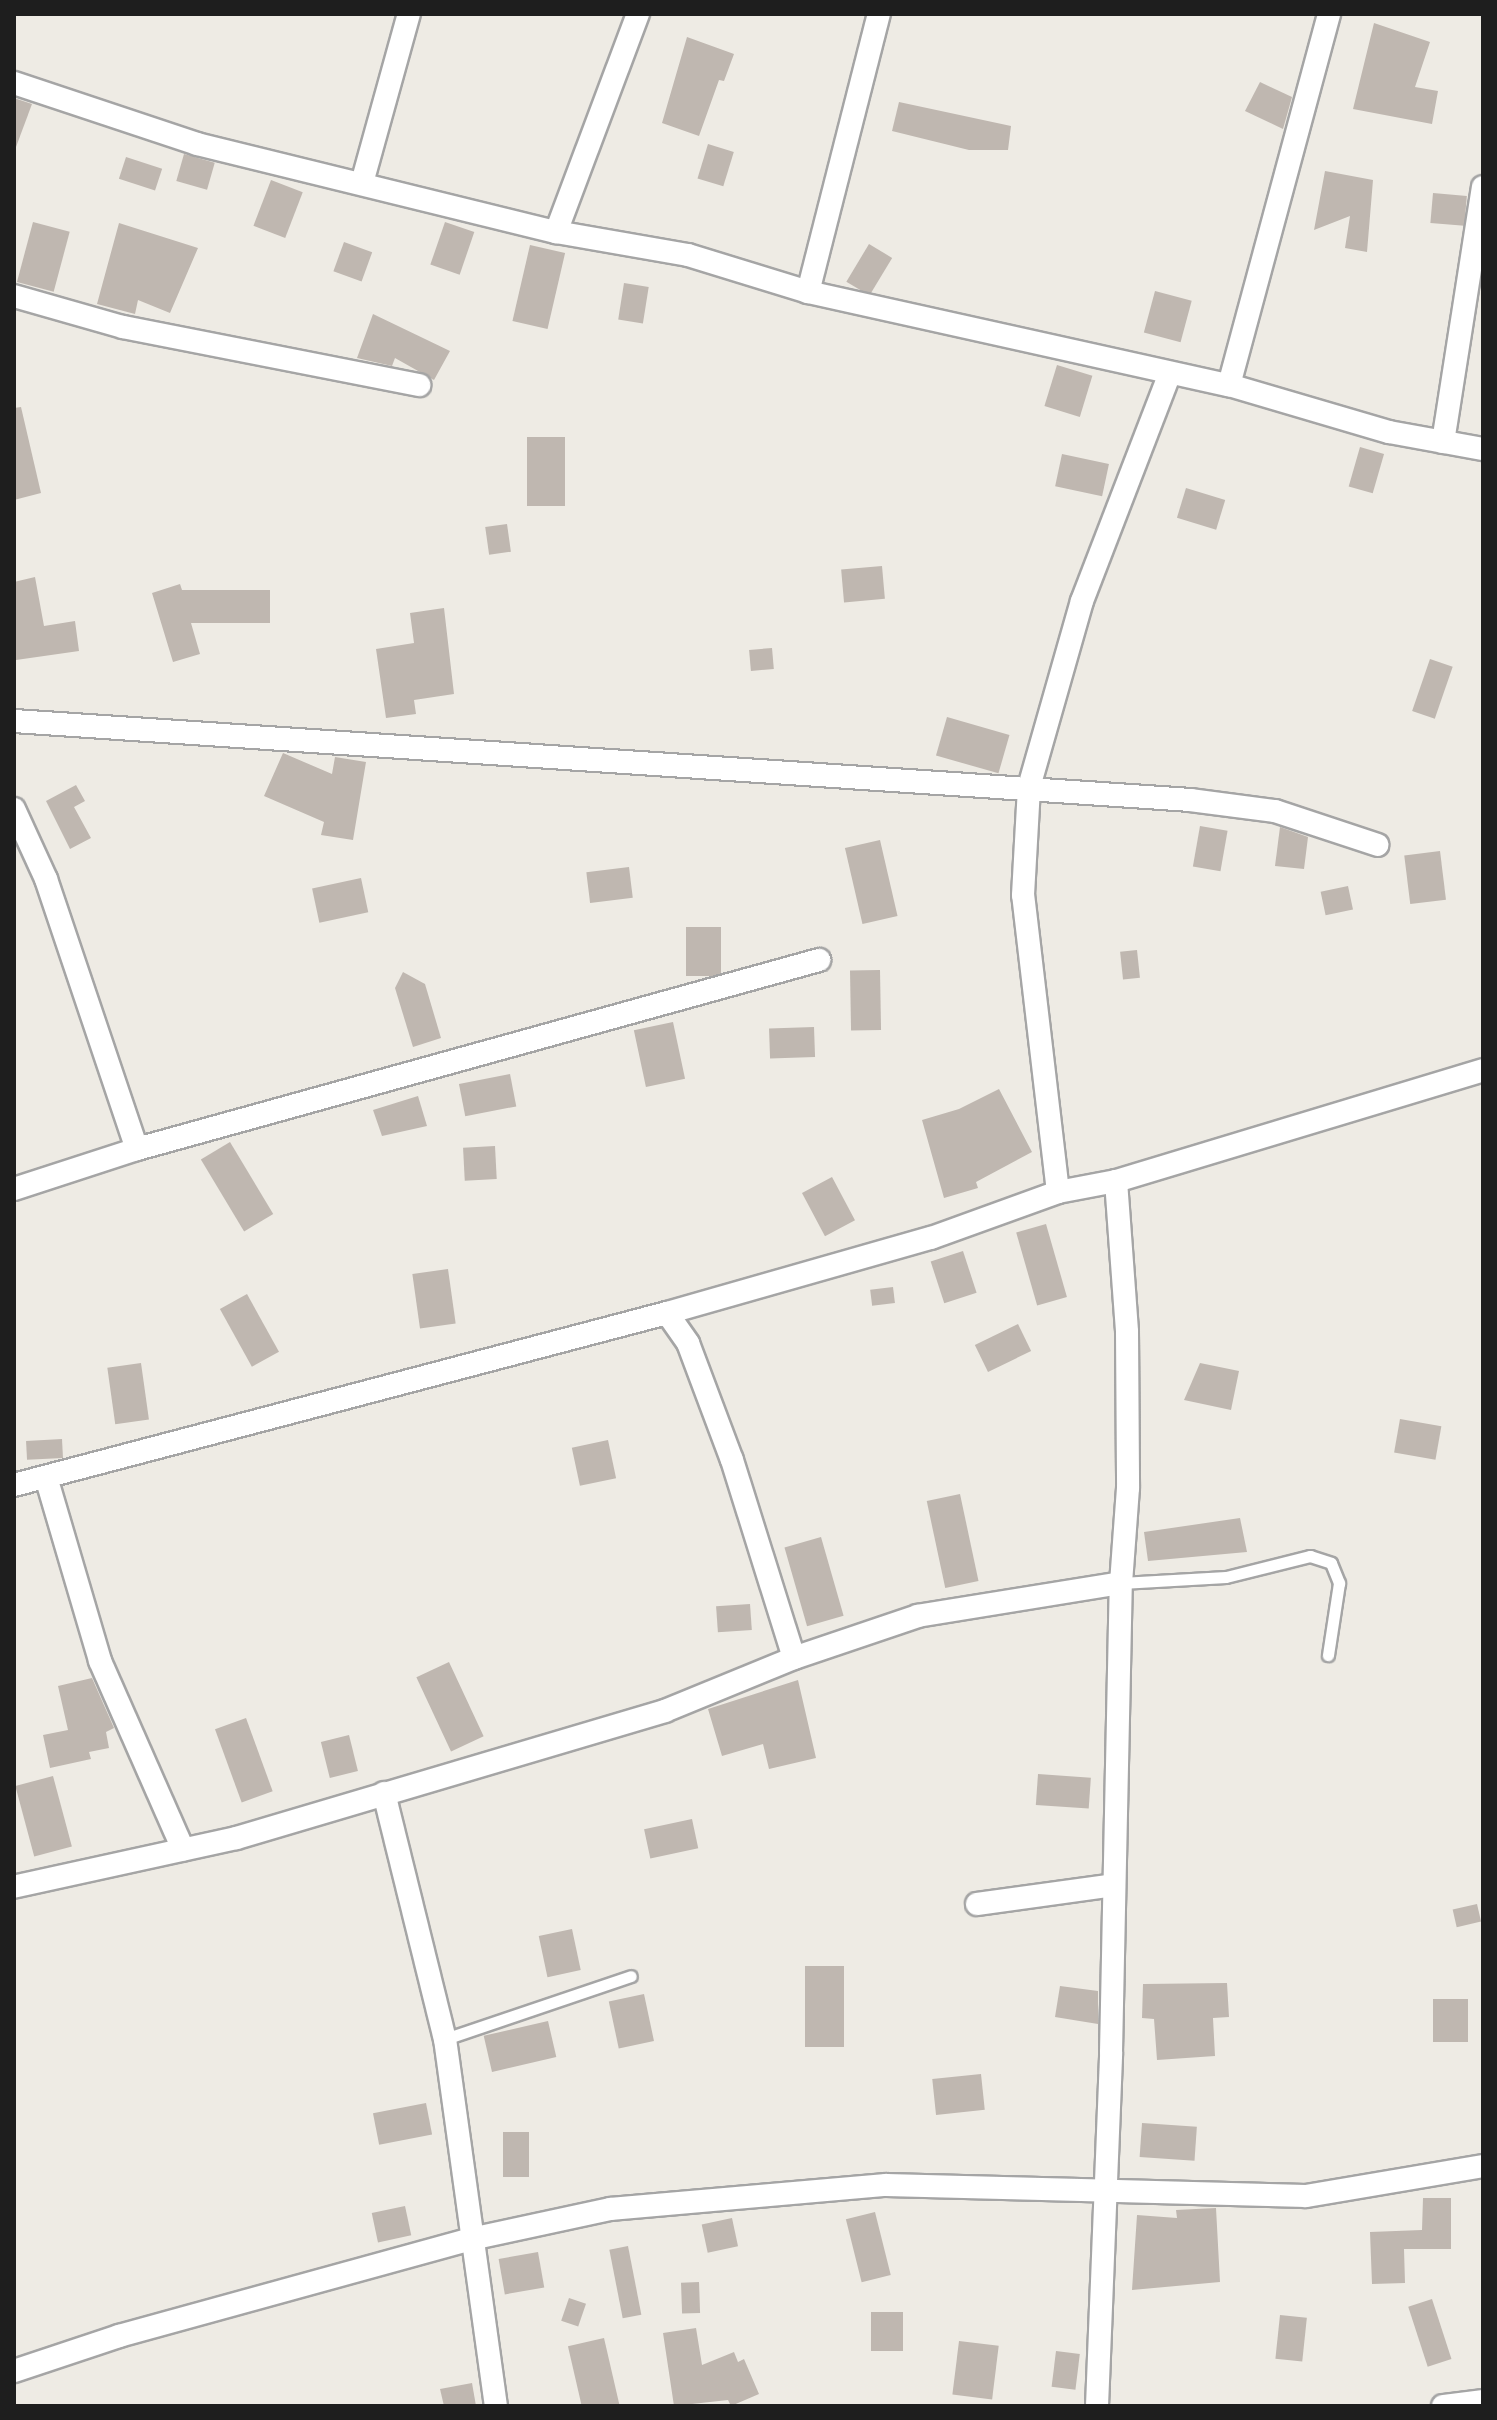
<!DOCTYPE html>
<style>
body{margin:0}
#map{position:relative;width:1497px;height:2420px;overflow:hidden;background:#eeebe4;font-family:"DejaVu Sans",sans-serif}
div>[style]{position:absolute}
.building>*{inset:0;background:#bfb7b0;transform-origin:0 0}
.roads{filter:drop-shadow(2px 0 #a5a5a5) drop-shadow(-2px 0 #a5a5a5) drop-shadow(0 2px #a5a5a5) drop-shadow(0 -2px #a5a5a5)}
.service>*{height:11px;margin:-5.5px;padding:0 5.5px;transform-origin:5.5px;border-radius:5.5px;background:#fff}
.minor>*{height:22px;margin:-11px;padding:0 11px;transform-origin:11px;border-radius:11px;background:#fff}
span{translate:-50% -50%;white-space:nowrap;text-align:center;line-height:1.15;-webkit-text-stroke:8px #fff;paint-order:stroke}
.frame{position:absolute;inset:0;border:16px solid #1e1e1e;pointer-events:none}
</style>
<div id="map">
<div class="building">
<i style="clip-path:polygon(1374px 23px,1430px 42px,1415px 87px,1438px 91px,1432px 124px,1353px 109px)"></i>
<i style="clip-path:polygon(687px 37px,734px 54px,724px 81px,719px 80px,699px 136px,662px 123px)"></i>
<i style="clip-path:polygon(1260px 82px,1292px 97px,1283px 129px,1245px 111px)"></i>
<i style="clip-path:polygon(14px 98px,32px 104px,16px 147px,14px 147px)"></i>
<i style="clip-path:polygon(899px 102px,1011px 126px,1008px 150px,969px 150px,892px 131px)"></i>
<i style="left:708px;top:144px;width:27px;height:36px;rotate:17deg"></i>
<i style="left:184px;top:154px;width:32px;height:28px;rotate:16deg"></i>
<i style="left:126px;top:157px;width:38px;height:23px;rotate:18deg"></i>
<i style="clip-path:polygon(1325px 171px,1373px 180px,1367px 252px,1345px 248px,1350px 216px,1314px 230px)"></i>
<i style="left:271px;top:180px;width:34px;height:49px;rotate:21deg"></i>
<i style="left:1433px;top:193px;width:34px;height:30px;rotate:5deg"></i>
<i style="left:33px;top:222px;width:38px;height:62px;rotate:15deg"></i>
<i style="left:445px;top:222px;width:31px;height:45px;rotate:19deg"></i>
<i style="clip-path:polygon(119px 223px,198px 248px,170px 313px,138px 300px,135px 314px,97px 304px)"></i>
<i style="left:344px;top:242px;width:30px;height:31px;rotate:20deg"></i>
<i style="left:869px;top:244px;width:27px;height:44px;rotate:31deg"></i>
<i style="left:530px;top:245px;width:36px;height:78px;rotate:13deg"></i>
<i style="left:624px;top:283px;width:25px;height:37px;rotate:9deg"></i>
<i style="left:1155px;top:291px;width:38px;height:43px;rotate:15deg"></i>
<i style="clip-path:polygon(373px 314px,450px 351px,434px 380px,395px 358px,392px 366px,357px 358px)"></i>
<i style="left:1057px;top:365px;width:37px;height:43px;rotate:17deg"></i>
<i style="clip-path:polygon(21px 407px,41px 493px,14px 500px,14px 408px)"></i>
<i style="left:527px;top:437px;width:38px;height:69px"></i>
<i style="left:1360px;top:447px;width:25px;height:41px;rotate:16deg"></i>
<i style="left:1062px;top:454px;width:48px;height:33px;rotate:12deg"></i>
<i style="left:1186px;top:488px;width:41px;height:31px;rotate:17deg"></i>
<i style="left:507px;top:524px;width:28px;height:22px;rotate:82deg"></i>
<i style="left:882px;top:566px;width:33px;height:41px;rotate:85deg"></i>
<i style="clip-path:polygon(35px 577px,44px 626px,75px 621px,79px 651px,16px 660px,14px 582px)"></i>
<i style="clip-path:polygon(180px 584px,182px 590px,270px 590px,270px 623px,191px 623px,200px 654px,173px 662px,152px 593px)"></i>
<i style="clip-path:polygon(444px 608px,454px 694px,414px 700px,416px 714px,386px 718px,376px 649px,414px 643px,410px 613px)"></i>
<i style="left:772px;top:648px;width:21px;height:23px;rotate:85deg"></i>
<i style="left:1430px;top:659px;width:24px;height:55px;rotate:19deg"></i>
<i style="left:947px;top:717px;width:65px;height:40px;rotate:16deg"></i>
<i style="clip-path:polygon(283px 753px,332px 774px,335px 757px,366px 762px,353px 840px,321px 835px,324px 822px,264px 796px)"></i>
<i style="clip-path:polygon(76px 785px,85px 801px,74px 807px,91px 838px,70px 849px,46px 801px)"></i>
<i style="left:1200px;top:826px;width:28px;height:41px;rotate:10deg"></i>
<i style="clip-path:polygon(1280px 827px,1308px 837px,1304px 869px,1275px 866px)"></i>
<i style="left:880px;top:840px;width:78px;height:36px;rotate:77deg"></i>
<i style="left:1440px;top:851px;width:49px;height:36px;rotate:83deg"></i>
<i style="left:629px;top:867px;width:31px;height:43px;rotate:83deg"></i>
<i style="left:361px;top:878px;width:35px;height:50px;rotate:78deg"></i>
<i style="left:1348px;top:886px;width:24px;height:28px;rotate:78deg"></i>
<i style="left:686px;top:927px;width:35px;height:49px"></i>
<i style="left:1137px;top:950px;width:28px;height:17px;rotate:84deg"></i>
<i style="left:880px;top:970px;width:60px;height:30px;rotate:89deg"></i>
<i style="clip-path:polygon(403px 972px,425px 984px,441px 1038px,413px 1047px,395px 988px)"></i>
<i style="left:673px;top:1022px;width:58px;height:40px;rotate:78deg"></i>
<i style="left:814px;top:1027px;width:30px;height:45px;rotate:88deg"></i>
<i style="left:510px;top:1074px;width:33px;height:52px;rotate:79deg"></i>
<i style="clip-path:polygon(999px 1089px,1032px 1152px,976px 1182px,978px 1188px,944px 1198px,922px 1120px,959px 1109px)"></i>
<i style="clip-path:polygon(418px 1096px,427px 1126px,382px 1136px,373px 1110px)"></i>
<i style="left:230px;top:1142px;width:84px;height:34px;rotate:59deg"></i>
<i style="left:495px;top:1146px;width:33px;height:32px;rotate:87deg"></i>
<i style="left:832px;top:1177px;width:49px;height:34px;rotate:62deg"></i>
<i style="left:1046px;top:1224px;width:76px;height:31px;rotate:74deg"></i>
<i style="left:963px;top:1251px;width:44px;height:34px;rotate:72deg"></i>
<i style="left:448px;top:1269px;width:55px;height:36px;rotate:82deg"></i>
<i style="left:893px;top:1287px;width:16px;height:23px;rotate:83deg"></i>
<i style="left:247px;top:1294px;width:66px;height:31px;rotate:61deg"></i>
<i style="left:1018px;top:1324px;width:30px;height:48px;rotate:64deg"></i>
<i style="left:141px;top:1363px;width:57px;height:34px;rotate:82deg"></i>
<i style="clip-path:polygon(1200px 1363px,1239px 1371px,1231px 1410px,1184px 1400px)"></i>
<i style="left:1400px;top:1419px;width:42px;height:34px;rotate:10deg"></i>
<i style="left:62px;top:1439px;width:19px;height:36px;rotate:87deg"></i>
<i style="left:608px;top:1440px;width:39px;height:37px;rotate:78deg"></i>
<i style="left:960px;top:1494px;width:89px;height:34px;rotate:78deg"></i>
<i style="clip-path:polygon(1240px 1518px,1247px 1552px,1148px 1561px,1144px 1532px)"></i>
<i style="left:821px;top:1537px;width:82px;height:38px;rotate:74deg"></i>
<i style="left:750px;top:1604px;width:26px;height:34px;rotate:86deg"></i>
<i style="left:449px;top:1662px;width:82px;height:36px;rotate:65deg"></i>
<i style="clip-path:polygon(92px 1678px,114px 1728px,106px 1732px,109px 1748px,89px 1752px,91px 1759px,50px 1768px,43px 1735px,68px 1730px,58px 1686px)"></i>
<i style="clip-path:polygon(798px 1680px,816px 1758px,769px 1769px,763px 1744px,722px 1756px,708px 1709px)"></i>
<i style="left:246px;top:1718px;width:78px;height:33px;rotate:70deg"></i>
<i style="left:349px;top:1735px;width:37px;height:29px;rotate:76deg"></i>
<i style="left:1038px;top:1774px;width:53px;height:31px;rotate:4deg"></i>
<i style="left:53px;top:1776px;width:73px;height:39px;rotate:75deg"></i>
<i style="left:692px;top:1819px;width:30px;height:49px;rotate:78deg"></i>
<i style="left:1477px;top:1904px;width:18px;height:25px;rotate:77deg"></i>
<i style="left:572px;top:1929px;width:42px;height:34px;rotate:78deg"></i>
<i style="left:805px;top:1966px;width:39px;height:81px"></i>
<i style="clip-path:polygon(1227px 1983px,1229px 2017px,1213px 2018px,1215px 2056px,1157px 2060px,1154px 2019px,1142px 2018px,1143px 1984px)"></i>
<i style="clip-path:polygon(1060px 1986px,1098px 1991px,1098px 2024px,1055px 2017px)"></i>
<i style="left:644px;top:1994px;width:48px;height:36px;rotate:78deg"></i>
<i style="left:1433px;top:1999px;width:35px;height:43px"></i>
<i style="left:548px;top:2021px;width:37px;height:66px;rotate:77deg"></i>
<i style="left:981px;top:2074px;width:36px;height:49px;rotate:84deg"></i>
<i style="left:426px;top:2103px;width:32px;height:54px;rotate:79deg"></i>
<i style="left:1142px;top:2123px;width:55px;height:34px;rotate:4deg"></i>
<i style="left:529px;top:2132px;width:45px;height:26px;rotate:90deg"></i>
<i style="clip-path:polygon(1423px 2198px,1451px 2198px,1451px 2249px,1404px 2249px,1405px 2283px,1372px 2284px,1370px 2232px,1422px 2230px)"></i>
<i style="left:405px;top:2206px;width:30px;height:34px;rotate:78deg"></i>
<i style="clip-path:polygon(1216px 2208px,1220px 2282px,1132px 2290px,1137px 2215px,1177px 2218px,1176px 2210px)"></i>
<i style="left:875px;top:2212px;width:65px;height:30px;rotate:76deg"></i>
<i style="left:732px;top:2218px;width:29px;height:31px;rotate:78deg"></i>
<i style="left:628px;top:2246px;width:70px;height:19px;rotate:79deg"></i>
<i style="left:538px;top:2252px;width:36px;height:40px;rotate:80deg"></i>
<i style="left:699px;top:2282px;width:31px;height:18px;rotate:88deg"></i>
<i style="left:569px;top:2298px;width:18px;height:24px;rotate:19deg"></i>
<i style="left:1432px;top:2299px;width:63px;height:25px;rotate:72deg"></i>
<i style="left:871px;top:2312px;width:32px;height:39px"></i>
<i style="left:1280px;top:2315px;width:27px;height:44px;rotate:6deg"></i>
<i style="clip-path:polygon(696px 2328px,702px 2365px,734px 2352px,738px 2362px,744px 2359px,759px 2394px,731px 2406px,728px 2400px,674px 2406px,663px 2333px)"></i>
<i style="left:604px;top:2338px;width:70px;height:37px;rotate:77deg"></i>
<i style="left:959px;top:2341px;width:40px;height:54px;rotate:7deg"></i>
<i style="left:1056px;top:2351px;width:24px;height:36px;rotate:7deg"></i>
<i style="clip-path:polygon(472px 2383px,476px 2406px,444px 2406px,440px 2389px)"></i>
</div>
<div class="roads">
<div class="service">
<i style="left:1121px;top:1583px;width:105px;rotate:-3.3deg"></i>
<i style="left:1226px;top:1577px;width:87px;rotate:-14deg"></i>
<i style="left:1310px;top:1556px;width:22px;rotate:18deg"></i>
<i style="left:1331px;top:1563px;width:22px;rotate:68deg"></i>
<i style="left:1339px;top:1583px;width:73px;rotate:98.7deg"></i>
<i style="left:445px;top:2039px;width:196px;rotate:-18.7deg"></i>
</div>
<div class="minor">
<i style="left:14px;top:83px;width:193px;rotate:18.4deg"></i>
<i style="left:197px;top:144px;width:370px;rotate:13.8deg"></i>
<i style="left:556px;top:232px;width:134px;rotate:9.9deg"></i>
<i style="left:688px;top:255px;width:126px;rotate:17.1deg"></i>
<i style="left:808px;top:292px;width:431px;rotate:12.5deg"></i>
<i style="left:1229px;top:385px;width:167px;rotate:16.4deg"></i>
<i style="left:1389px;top:432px;width:96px;rotate:10.3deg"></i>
<i style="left:362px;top:183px;width:175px;rotate:-74.5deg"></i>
<i style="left:556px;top:232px;width:233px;rotate:-69.4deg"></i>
<i style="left:808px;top:292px;width:287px;rotate:-75.7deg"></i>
<i style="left:14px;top:296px;width:113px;rotate:15.9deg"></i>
<i style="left:123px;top:327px;width:302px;rotate:11.1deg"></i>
<i style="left:1229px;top:385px;width:384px;rotate:-74.9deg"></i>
<i style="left:1443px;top:442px;width:258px;rotate:-81.1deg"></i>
<i style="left:14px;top:721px;width:1179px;rotate:3.84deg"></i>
<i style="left:1190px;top:800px;width:86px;rotate:7.4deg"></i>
<i style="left:1275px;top:811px;width:108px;rotate:18.3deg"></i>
<i style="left:14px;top:809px;width:77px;rotate:65.4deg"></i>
<i style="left:46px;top:879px;width:285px;rotate:71.4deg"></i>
<i style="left:1116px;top:1181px;width:383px;rotate:-16.8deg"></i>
<i style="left:14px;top:1189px;width:129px;rotate:-18deg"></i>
<i style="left:137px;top:1149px;width:708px;rotate:-15.49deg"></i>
<i style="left:1058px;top:1192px;width:299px;rotate:-96.7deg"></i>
<i style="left:1023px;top:895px;width:108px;rotate:-86.8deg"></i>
<i style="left:1029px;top:787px;width:193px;rotate:-74.1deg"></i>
<i style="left:1082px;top:601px;width:244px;rotate:-68.9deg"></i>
<i style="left:667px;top:1313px;width:37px;rotate:55deg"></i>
<i style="left:688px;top:1343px;width:125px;rotate:69.4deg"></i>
<i style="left:732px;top:1460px;width:207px;rotate:72.6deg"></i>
<i style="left:46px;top:1477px;width:192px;rotate:73.6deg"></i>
<i style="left:100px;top:1661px;width:206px;rotate:66.2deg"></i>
<i style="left:14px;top:1485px;width:675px;rotate:-14.76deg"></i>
<i style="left:667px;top:1313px;width:274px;rotate:-15.9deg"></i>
<i style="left:931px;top:1238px;width:135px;rotate:-19.9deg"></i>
<i style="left:1058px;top:1192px;width:59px;rotate:-10.7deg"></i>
<i style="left:1116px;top:1181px;width:151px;rotate:85.8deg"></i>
<i style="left:1127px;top:1332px;width:156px;rotate:89.6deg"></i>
<i style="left:1128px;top:1488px;width:95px;rotate:94.2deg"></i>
<i style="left:1121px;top:1583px;width:206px;rotate:170.8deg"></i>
<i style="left:918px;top:1616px;width:131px;rotate:161.3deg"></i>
<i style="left:794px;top:1658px;width:139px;rotate:157.7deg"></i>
<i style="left:665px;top:1711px;width:447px;rotate:163.5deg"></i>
<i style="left:236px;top:1838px;width:227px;rotate:167.6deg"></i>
<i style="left:384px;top:1793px;width:253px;rotate:76.1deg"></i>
<i style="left:445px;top:2039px;width:371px;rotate:82.1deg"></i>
<i style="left:977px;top:1904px;width:138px;rotate:-7.9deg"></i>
<i style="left:14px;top:2371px;width:111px;rotate:-18.4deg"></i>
<i style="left:119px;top:2336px;width:370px;rotate:-15.4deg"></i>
<i style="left:476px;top:2238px;width:137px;rotate:-12.2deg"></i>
<i style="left:610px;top:2209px;width:277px;rotate:-5deg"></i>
<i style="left:886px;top:2185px;width:420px;rotate:1.5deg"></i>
<i style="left:1306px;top:2196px;width:180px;rotate:-9.6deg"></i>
<i style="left:1097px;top:2406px;width:354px;rotate:-87.7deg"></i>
<i style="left:1111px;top:2052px;width:469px;rotate:-88.8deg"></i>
<i style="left:1443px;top:2406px;width:40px;rotate:-7.1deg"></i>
</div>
</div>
<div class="frame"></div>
</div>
